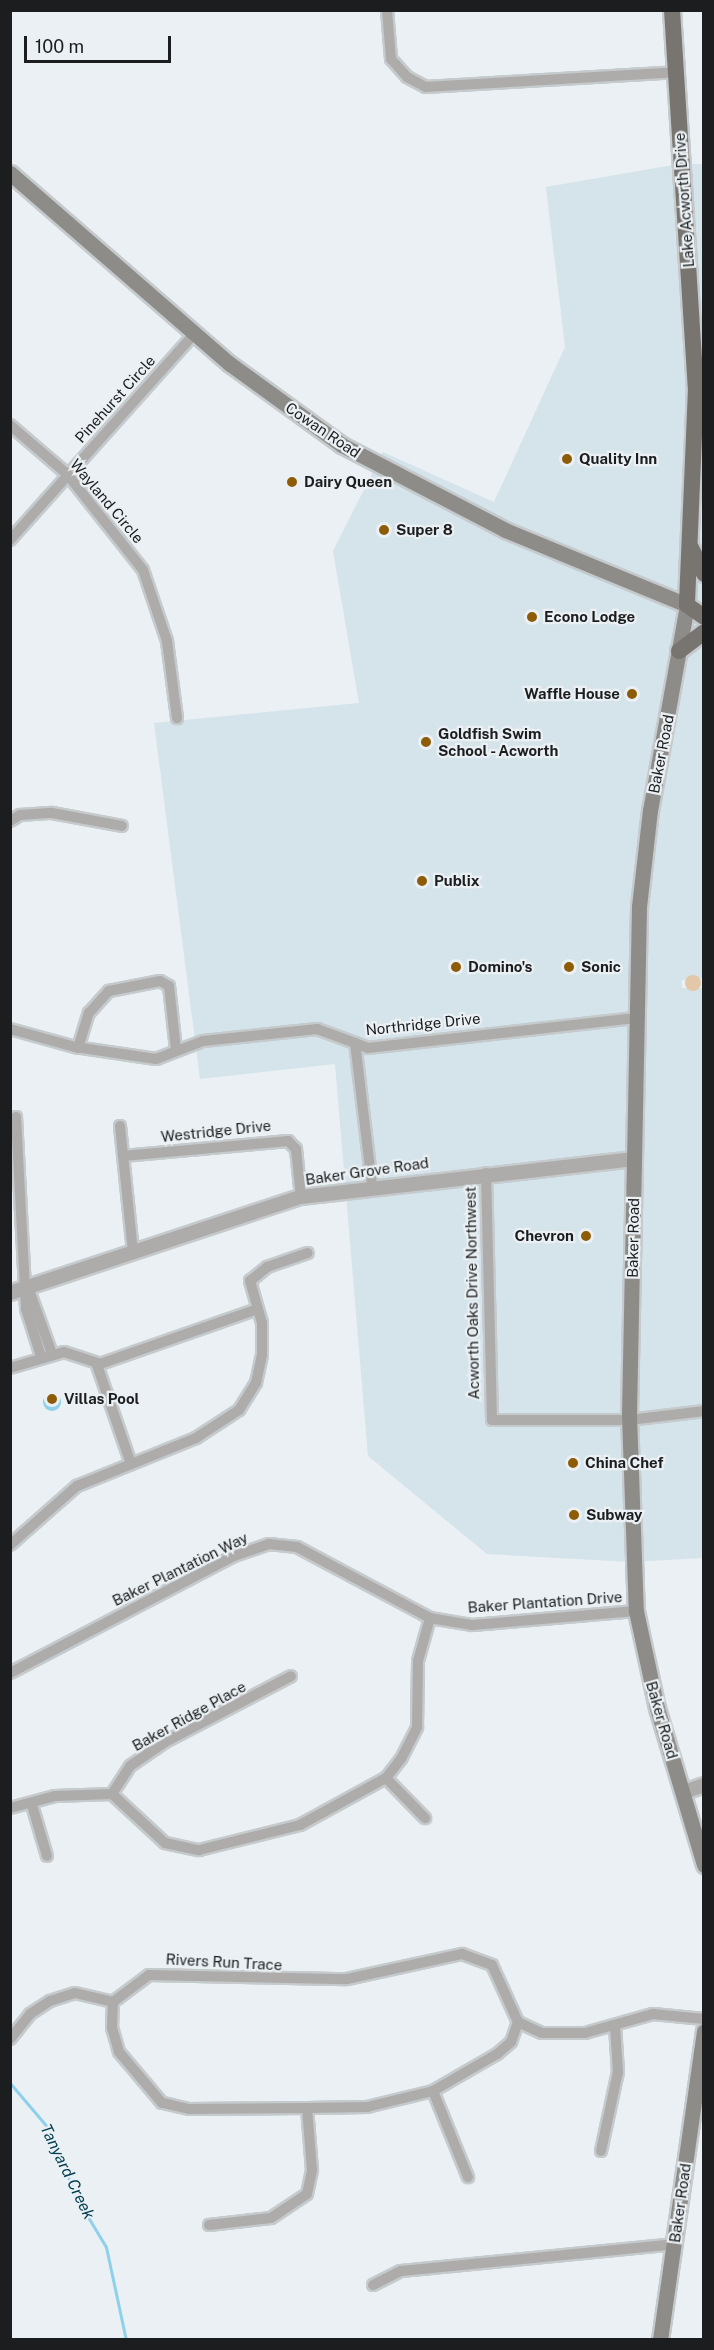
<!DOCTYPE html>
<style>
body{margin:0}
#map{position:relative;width:714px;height:2350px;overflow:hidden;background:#eaf0f3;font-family:"Public Sans",sans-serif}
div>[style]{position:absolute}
.built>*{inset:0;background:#d5e3ea}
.green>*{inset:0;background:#e2c8a8}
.round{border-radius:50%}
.water>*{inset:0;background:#8fd1ec}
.stream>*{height:3px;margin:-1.5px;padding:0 1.5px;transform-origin:1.5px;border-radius:1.5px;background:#8fd1ec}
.roads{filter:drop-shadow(2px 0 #c5cacd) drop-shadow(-2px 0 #c5cacd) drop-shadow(0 2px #c5cacd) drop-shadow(0 -2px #c5cacd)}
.minor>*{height:10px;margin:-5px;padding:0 5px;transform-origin:5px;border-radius:5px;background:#aeacaa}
.tertiary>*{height:14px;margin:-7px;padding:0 7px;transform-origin:7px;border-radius:7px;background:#aeacaa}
.secondary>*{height:15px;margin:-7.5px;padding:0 7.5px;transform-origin:7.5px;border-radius:7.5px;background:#8e8c89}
.primary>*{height:16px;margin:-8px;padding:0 8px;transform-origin:8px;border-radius:8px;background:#787571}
.dots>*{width:16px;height:16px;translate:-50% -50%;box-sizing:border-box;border:3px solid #eaf0f3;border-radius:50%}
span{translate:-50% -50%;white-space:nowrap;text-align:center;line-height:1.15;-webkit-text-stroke:4.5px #eaf0f3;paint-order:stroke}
.street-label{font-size:15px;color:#1b1d1e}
.poi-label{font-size:15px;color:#1b1d1e;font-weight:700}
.left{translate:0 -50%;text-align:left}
.right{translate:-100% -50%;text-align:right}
.water-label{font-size:16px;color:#044052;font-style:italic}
.frame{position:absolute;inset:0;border:12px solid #1b1d1e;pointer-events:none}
.scale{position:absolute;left:24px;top:36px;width:147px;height:27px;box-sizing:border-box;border:3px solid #1b1d1e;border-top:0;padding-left:8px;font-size:18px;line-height:21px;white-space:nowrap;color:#1b1d1e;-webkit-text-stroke:4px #eaf0f3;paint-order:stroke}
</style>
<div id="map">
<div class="built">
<i style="clip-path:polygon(679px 164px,703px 164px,704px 978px,682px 980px,682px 988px,704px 988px,703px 1558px,631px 1562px,487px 1554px,368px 1456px,335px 1064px,200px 1079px,154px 723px,359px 703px,333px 551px,383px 452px,494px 502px,565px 347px,546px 187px)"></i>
</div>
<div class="green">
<i class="round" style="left:685px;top:975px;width:16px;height:16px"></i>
</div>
<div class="water">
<i class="round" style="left:43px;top:1393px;width:18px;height:18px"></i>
</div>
<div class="stream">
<i style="left:10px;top:2083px;width:60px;rotate:49.7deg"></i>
<i style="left:49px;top:2129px;width:73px;rotate:68.3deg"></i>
<i style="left:76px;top:2197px;width:58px;rotate:59deg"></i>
<i style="left:106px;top:2247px;width:95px;rotate:77.9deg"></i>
</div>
<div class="roads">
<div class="minor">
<i style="left:387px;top:10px;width:49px;rotate:85.3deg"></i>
<i style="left:391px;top:59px;width:24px;rotate:48deg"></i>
<i style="left:407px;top:77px;width:21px;rotate:28deg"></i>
<i style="left:426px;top:87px;width:249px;rotate:-3.4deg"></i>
<i style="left:10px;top:425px;width:75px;rotate:40.7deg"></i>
<i style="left:67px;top:474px;width:122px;rotate:51.6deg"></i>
<i style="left:143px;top:570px;width:75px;rotate:71.3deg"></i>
<i style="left:167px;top:641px;width:78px;rotate:82.6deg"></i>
<i style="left:10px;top:540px;width:278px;rotate:-48.2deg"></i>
<i style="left:10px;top:821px;width:12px;rotate:-31deg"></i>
<i style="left:20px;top:815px;width:32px;rotate:-4deg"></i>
<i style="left:52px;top:813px;width:71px;rotate:10.5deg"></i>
<i style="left:10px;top:1029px;width:67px;rotate:15.5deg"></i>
<i style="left:75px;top:1047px;width:82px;rotate:8.4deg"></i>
<i style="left:156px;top:1059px;width:50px;rotate:-21deg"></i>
<i style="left:203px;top:1041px;width:115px;rotate:-6deg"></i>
<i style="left:317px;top:1029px;width:40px;rotate:20.2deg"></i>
<i style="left:78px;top:1048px;width:37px;rotate:-73deg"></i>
<i style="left:89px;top:1013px;width:30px;rotate:-48deg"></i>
<i style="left:109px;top:991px;width:52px;rotate:-11.1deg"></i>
<i style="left:160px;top:981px;width:10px;rotate:29deg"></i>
<i style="left:169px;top:986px;width:63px;rotate:83.7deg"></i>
<i style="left:16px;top:1117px;width:192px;rotate:87deg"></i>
<i style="left:26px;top:1309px;width:49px;rotate:72.3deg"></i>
<i style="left:120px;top:1126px;width:127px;rotate:84.1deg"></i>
<i style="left:123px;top:1156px;width:166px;rotate:-5.2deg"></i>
<i style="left:288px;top:1141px;width:11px;rotate:45deg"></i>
<i style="left:296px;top:1149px;width:48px;rotate:84.1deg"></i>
<i style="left:486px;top:1173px;width:247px;rotate:88.6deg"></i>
<i style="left:492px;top:1420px;width:137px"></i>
<i style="left:629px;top:1420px;width:76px;rotate:-6.8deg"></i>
<i style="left:372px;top:1185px;width:143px;rotate:-96.8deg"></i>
<i style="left:355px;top:1043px;width:14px;rotate:21deg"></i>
<i style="left:368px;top:1048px;width:271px;rotate:-6.4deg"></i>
<i style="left:29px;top:1290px;width:68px;rotate:70.2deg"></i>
<i style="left:97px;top:1365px;width:105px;rotate:71deg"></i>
<i style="left:10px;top:1368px;width:56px;rotate:-16.5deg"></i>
<i style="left:64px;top:1352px;width:38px;rotate:18deg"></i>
<i style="left:100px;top:1364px;width:167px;rotate:-19.2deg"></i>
<i style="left:10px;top:1545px;width:89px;rotate:-41.4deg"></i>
<i style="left:77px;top:1486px;width:128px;rotate:-22deg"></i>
<i style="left:196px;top:1438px;width:51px;rotate:-33.1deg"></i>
<i style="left:239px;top:1410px;width:32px;rotate:-58deg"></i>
<i style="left:256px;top:1383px;width:29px;rotate:-78deg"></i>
<i style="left:262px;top:1355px;width:32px;rotate:-90deg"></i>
<i style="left:262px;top:1323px;width:44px;rotate:-105.9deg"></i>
<i style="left:250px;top:1281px;width:22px;rotate:-39deg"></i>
<i style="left:267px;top:1267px;width:43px;rotate:-18.9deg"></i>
<i style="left:10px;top:1673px;width:253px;rotate:-27.6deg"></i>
<i style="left:234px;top:1556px;width:37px;rotate:-19deg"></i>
<i style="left:269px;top:1544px;width:28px;rotate:6deg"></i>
<i style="left:297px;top:1547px;width:151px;rotate:28.1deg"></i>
<i style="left:430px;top:1618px;width:43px;rotate:9.5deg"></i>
<i style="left:472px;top:1625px;width:165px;rotate:-4.9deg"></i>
<i style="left:386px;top:1778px;width:56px;rotate:45.7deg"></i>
<i style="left:112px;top:1794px;width:33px;rotate:-57deg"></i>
<i style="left:130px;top:1766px;width:42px;rotate:-34.4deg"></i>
<i style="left:165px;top:1742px;width:142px;rotate:-27.6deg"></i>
<i style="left:32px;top:1805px;width:53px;rotate:73.6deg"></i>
<i style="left:10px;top:1808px;width:47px;rotate:-14.9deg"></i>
<i style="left:55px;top:1796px;width:57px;rotate:-2deg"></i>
<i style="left:112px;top:1794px;width:72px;rotate:42.8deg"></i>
<i style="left:165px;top:1843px;width:35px;rotate:12deg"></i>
<i style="left:199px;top:1850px;width:104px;rotate:-13.9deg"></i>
<i style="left:300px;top:1825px;width:98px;rotate:-28.7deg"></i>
<i style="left:386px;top:1778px;width:24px;rotate:-52deg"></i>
<i style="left:401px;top:1759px;width:36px;rotate:-63deg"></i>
<i style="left:417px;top:1727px;width:66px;rotate:-89.1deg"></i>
<i style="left:418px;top:1661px;width:45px;rotate:-74.4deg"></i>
<i style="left:518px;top:2022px;width:21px;rotate:109deg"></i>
<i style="left:511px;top:2042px;width:18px;rotate:139deg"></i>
<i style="left:497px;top:2054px;width:74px;rotate:150deg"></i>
<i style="left:433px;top:2091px;width:68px;rotate:166.4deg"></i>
<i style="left:367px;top:2107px;width:60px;rotate:179deg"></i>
<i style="left:307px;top:2108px;width:118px;rotate:179.5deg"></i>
<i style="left:189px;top:2109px;width:28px;rotate:-167deg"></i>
<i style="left:162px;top:2103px;width:67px;rotate:-130.1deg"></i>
<i style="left:119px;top:2052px;width:25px;rotate:-106deg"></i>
<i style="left:112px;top:2028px;width:26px;rotate:-88deg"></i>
<i style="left:113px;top:2002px;width:45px;rotate:-36.9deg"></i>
<i style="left:149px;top:1975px;width:198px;rotate:1.2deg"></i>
<i style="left:347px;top:1979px;width:118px;rotate:-12.3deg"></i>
<i style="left:462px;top:1954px;width:32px;rotate:20deg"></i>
<i style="left:492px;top:1965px;width:63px;rotate:65.5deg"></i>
<i style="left:518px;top:2022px;width:26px;rotate:25deg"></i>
<i style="left:542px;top:2033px;width:43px"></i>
<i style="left:585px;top:2033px;width:71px;rotate:-15.6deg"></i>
<i style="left:653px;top:2014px;width:51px;rotate:5.6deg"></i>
<i style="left:10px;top:2039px;width:32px;rotate:-51deg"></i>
<i style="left:30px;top:2014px;width:24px;rotate:-33deg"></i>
<i style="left:50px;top:2001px;width:26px;rotate:-18deg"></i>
<i style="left:75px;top:1993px;width:39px;rotate:13deg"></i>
<i style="left:433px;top:2091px;width:93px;rotate:67.9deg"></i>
<i style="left:601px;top:2151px;width:81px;rotate:-77.9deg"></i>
<i style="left:618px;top:2072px;width:46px;rotate:-93.7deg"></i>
<i style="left:209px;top:2225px;width:62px;rotate:-6.4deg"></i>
<i style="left:271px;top:2218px;width:43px;rotate:-33.7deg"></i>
<i style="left:307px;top:2194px;width:25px;rotate:-78deg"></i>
<i style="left:312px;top:2170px;width:62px;rotate:-94.6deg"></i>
<i style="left:373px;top:2285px;width:31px;rotate:-27deg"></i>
<i style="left:401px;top:2271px;width:274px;rotate:-5.6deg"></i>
</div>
<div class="tertiary">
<i style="left:10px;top:1293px;width:306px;rotate:-18.3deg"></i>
<i style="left:301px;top:1197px;width:335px;rotate:-6.5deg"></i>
<i style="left:684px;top:1792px;width:21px;rotate:-19deg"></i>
</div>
<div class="secondary">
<i style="left:10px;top:173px;width:291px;rotate:41deg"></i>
<i style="left:230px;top:364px;width:138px;rotate:35.9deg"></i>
<i style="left:342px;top:445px;width:184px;rotate:27.5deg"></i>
<i style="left:505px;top:530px;width:197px;rotate:22.4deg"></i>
<i style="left:687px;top:605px;width:208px;rotate:100.2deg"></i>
<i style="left:650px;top:810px;width:98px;rotate:96.5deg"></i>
<i style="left:639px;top:907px;width:508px;rotate:91.13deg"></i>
<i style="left:629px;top:1415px;width:196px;rotate:88deg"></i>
<i style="left:636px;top:1611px;width:99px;rotate:77.8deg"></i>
<i style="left:657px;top:1708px;width:164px;rotate:73.3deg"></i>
<i style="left:660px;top:2340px;width:312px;rotate:-81.9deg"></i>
</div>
<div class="primary">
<i style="left:672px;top:10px;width:379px;rotate:86.4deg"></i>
<i style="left:696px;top:388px;width:217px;rotate:92.4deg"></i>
<i style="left:691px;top:548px;width:29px;rotate:63deg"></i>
<i style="left:687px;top:605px;width:21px;rotate:35deg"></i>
<i style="left:679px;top:651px;width:31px;rotate:-37deg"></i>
</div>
</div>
<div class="dots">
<i style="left:567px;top:459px;background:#8e5c07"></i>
<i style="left:292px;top:482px;background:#8e5c07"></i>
<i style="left:384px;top:530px;background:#8e5c07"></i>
<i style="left:532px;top:617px;background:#8e5c07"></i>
<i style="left:632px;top:694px;background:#8e5c07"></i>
<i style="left:426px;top:742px;background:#8e5c07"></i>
<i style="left:422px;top:881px;background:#8e5c07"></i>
<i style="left:456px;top:967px;background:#8e5c07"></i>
<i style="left:569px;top:967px;background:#8e5c07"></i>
<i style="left:586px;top:1236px;background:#8e5c07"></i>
<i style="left:52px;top:1399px;background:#8e5c07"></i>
<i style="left:573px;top:1463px;background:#8e5c07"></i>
<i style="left:574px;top:1515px;background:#8e5c07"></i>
</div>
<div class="street-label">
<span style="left:684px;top:200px;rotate:-94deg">Lake Acworth Drive</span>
<span style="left:115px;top:399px;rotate:-48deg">Pinehurst Circle</span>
<span style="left:323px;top:430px;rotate:34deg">Cowan Road</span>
<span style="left:107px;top:501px;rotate:50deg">Wayland Circle</span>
<span style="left:661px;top:754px;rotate:-79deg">Baker Road</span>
<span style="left:423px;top:1024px;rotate:-6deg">Northridge Drive</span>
<span style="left:216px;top:1131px;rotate:-6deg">Westridge Drive</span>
<span style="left:367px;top:1171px;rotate:-8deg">Baker Grove Road</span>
<span style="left:633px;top:1238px;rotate:-89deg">Baker Road</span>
<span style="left:472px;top:1293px;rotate:-91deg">Acworth Oaks Drive Northwest</span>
<span style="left:180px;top:1569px;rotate:-26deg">Baker Plantation Way</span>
<span style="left:545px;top:1602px;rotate:-4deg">Baker Plantation Drive</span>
<span style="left:189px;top:1716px;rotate:-29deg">Baker Ridge Place</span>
<span style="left:662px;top:1720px;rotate:74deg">Baker Road</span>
<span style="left:224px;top:1962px;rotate:3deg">Rivers Run Trace</span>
<span style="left:680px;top:2203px;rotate:-82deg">Baker Road</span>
</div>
<div class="poi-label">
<span class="left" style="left:579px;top:459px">Quality Inn</span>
<span class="left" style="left:304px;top:482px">Dairy Queen</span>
<span class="left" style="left:396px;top:530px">Super 8</span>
<span class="left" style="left:544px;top:617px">Econo Lodge</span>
<span class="right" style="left:620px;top:694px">Waffle House</span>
<span class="left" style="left:438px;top:742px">Goldfish Swim<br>School - Acworth</span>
<span class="left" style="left:434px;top:881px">Publix</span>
<span class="left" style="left:468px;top:967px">Domino's</span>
<span class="left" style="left:581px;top:967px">Sonic</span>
<span class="right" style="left:574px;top:1236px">Chevron</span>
<span class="left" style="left:64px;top:1399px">Villas Pool</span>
<span class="left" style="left:585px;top:1463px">China Chef</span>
<span class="left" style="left:586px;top:1515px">Subway</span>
</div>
<div class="water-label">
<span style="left:67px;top:2172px;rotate:64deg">Tanyard Creek</span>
</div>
<div class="frame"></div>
<div class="scale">100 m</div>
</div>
